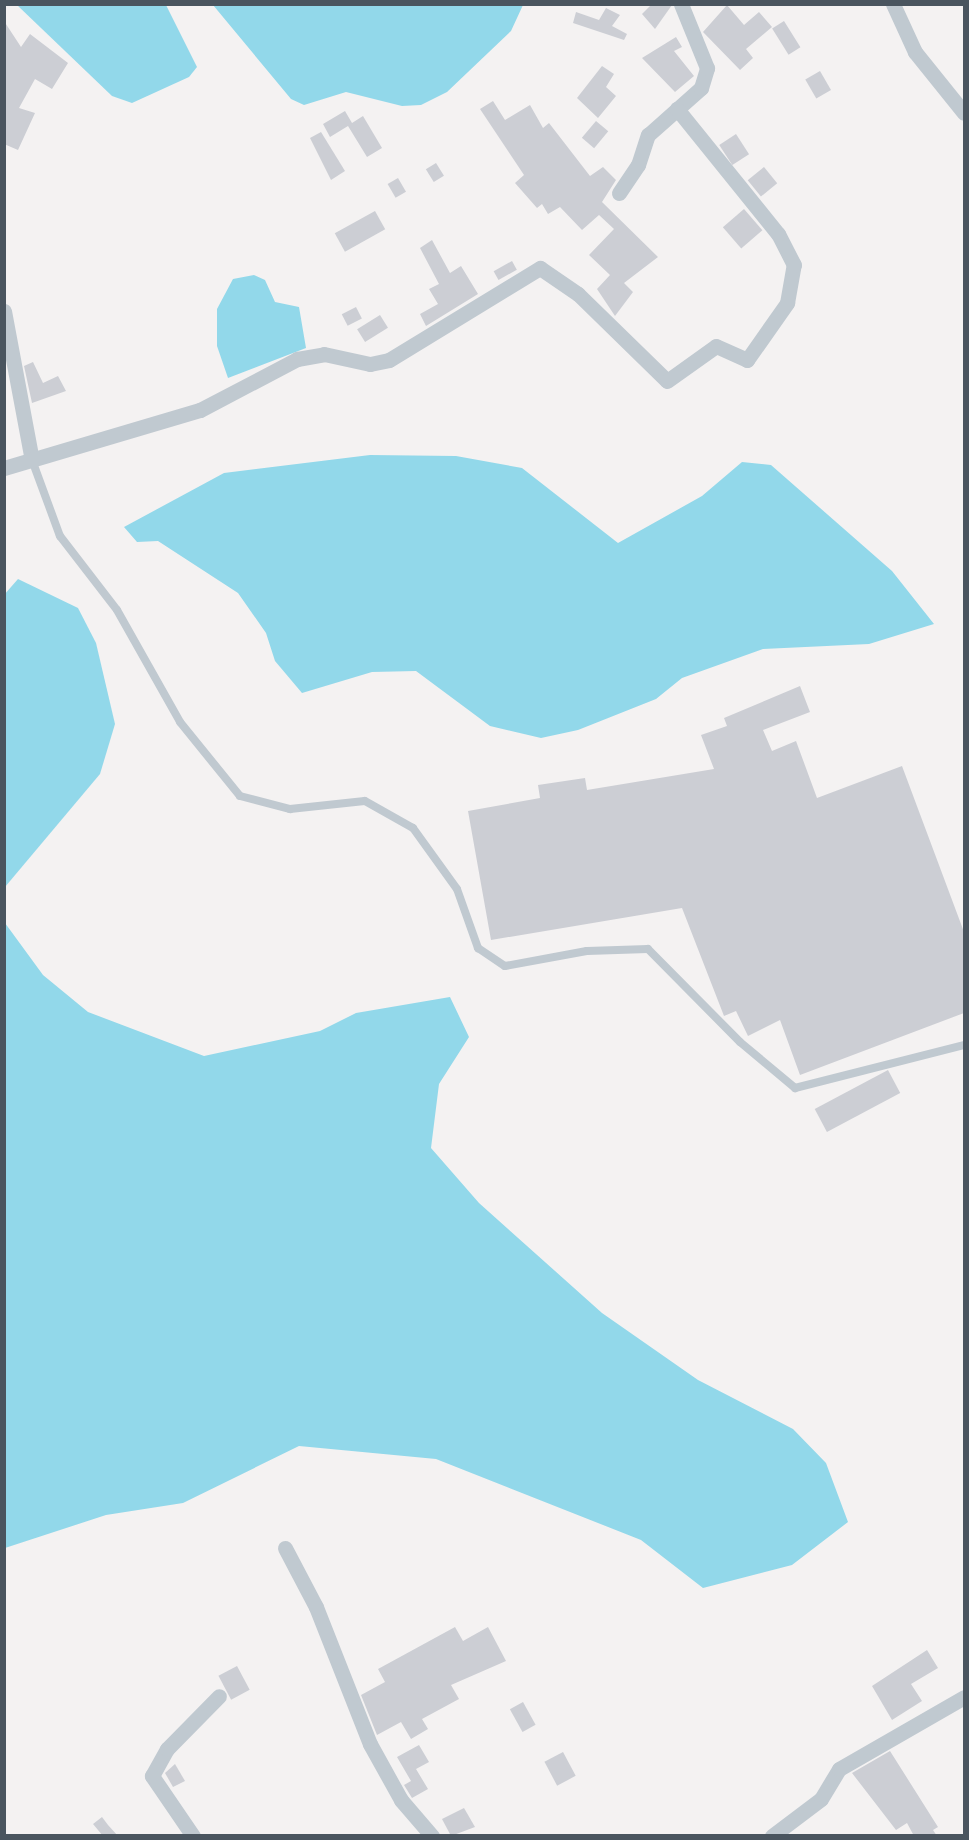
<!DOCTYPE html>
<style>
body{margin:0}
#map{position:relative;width:969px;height:1840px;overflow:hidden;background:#f4f2f2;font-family:Quicksand,sans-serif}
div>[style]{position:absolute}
.water>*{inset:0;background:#92d8ea}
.building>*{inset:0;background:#ccced4;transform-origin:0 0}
.service>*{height:8px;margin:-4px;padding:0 4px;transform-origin:4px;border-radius:4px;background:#c0c9d0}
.minor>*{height:15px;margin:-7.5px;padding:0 7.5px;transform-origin:7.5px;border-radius:7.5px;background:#c0c9d0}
span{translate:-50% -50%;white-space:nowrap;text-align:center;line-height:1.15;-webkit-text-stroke:5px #fff;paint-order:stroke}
.frame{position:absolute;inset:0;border:6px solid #4a555f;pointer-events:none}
</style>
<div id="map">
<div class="water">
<i style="clip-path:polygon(17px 5px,166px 5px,197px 67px,189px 77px,132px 103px,112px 96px)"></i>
<i style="clip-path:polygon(213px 5px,213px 4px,523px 5px,511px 31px,447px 92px,421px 105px,402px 106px,346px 92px,304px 105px,291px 99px)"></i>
<i style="clip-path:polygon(254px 275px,265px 280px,275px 302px,299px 307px,306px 348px,228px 378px,217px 346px,217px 309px,233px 279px)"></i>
<i style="clip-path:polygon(370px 455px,456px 456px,522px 468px,618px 543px,702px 496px,742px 462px,771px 465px,892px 571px,934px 624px,869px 644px,763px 649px,682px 678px,656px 699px,578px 730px,541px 738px,490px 726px,416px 671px,372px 672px,302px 693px,275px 661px,266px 633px,238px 593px,158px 541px,137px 542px,124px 527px,224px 473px)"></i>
<i style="clip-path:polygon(18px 579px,78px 608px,96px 643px,115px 724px,100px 774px,5px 887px,4px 595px)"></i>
<i style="clip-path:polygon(5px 923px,43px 975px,88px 1012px,204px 1056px,320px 1031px,356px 1013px,450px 997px,469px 1037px,439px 1084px,431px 1148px,479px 1203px,602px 1313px,698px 1380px,793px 1429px,826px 1463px,848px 1522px,792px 1565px,703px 1588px,641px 1540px,436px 1459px,299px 1446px,183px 1503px,106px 1515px,5px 1548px)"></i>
</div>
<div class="building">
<i style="clip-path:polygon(652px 4px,672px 5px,655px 29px,642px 14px)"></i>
<i style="clip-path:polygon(727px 5px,744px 25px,759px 12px,772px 27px,746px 49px,753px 58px,740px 70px,703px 32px)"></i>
<i style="clip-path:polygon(606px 8px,620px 15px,612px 26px,627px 34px,624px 40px,573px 23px,576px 12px,599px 20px)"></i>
<i style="clip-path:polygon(4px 21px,21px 47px,30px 34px,68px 63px,52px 89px,35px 79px,19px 108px,35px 113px,18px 150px,4px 144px)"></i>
<i style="left:784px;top:21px;width:31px;height:14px;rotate:58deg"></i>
<i style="clip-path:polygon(676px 37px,682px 47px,674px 51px,694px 76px,675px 92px,642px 58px)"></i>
<i style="clip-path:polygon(602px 66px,614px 74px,606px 87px,616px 96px,598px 118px,577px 98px)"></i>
<i style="left:820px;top:71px;width:22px;height:17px;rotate:60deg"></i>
<i style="clip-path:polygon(493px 101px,505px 120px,530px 105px,543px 128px,549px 123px,590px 176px,603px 167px,616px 180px,602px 202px,658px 257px,624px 283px,633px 292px,615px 316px,597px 289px,610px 275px,589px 255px,614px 229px,599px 215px,582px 230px,560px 207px,548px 214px,542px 204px,537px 208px,515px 183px,524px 175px,480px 109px)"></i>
<i style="clip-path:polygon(345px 111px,352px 123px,363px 116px,382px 148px,367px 157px,348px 126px,330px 137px,323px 124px)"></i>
<i style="left:596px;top:121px;width:16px;height:22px;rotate:40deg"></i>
<i style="clip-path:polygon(321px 132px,345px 171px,331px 180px,310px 138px)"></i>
<i style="left:736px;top:134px;width:24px;height:20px;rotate:57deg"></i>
<i style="left:436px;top:163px;width:15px;height:12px;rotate:58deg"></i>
<i style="left:764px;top:167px;width:21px;height:21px;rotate:51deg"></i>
<i style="left:398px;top:178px;width:16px;height:12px;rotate:60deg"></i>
<i style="left:744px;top:209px;width:28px;height:28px;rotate:49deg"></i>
<i style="left:375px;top:211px;width:21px;height:46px;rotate:61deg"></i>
<i style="clip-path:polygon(432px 240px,450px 273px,461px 266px,478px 294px,426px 326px,420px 314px,438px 304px,429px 289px,439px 284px,420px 248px)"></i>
<i style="left:512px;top:261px;width:10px;height:21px;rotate:61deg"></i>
<i style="left:356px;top:307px;width:13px;height:16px;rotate:63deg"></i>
<i style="left:380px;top:315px;width:15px;height:27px;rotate:58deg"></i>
<i style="clip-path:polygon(33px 362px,43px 383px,58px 376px,66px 391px,32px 403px,24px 366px)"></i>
<i style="clip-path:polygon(800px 686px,810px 712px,763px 730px,772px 751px,796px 741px,817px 798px,902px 766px,964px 932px,964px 1013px,800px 1075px,780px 1020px,748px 1036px,736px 1011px,724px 1016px,682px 908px,491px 940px,468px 811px,540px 798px,538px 785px,585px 778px,587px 790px,714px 769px,701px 735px,727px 726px,724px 718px)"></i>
<i style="left:888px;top:1070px;width:26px;height:83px;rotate:62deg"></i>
<i style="clip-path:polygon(455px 1627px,463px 1641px,488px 1627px,506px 1661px,451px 1685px,459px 1699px,422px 1719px,428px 1729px,411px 1739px,401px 1722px,377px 1735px,361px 1695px,385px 1682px,378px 1669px)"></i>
<i style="clip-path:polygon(927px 1650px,938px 1668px,911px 1684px,922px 1701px,892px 1720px,872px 1686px)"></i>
<i style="left:237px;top:1666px;width:27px;height:21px;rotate:62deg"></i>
<i style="left:523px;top:1702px;width:26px;height:15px;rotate:61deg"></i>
<i style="clip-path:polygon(419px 1745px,429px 1762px,416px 1769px,428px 1789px,412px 1798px,404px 1785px,411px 1781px,397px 1757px)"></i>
<i style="clip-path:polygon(890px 1751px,938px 1827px,933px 1830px,937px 1836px,914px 1836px,907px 1823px,896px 1830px,852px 1773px)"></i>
<i style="left:563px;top:1752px;width:27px;height:21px;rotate:62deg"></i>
<i style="clip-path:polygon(175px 1764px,185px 1781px,173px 1787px,165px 1773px)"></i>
<i style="clip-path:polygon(464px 1808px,475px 1827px,451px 1836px,442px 1819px)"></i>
<i style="clip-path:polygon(102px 1817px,108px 1825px,118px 1836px,103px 1836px,93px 1824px)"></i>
</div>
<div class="service">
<i style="left:32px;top:460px;width:81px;rotate:69.8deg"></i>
<i style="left:60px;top:536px;width:93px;rotate:52.4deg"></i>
<i style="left:117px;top:610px;width:129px;rotate:60.6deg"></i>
<i style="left:180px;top:722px;width:95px;rotate:51deg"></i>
<i style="left:240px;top:796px;width:52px;rotate:14.6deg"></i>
<i style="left:290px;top:809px;width:75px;rotate:-6.1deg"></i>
<i style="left:365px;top:801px;width:55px;rotate:29.4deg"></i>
<i style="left:413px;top:828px;width:75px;rotate:54.2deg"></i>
<i style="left:457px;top:889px;width:63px;rotate:70.4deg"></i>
<i style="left:478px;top:948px;width:32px;rotate:34deg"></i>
<i style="left:505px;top:966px;width:83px;rotate:-10.4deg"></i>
<i style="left:587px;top:951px;width:61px;rotate:-1.9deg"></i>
<i style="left:648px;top:949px;width:131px;rotate:45.3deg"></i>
<i style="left:740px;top:1042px;width:72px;rotate:39.9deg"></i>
<i style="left:795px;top:1088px;width:174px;rotate:-14.3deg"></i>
</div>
<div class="minor">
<i style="left:893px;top:4px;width:53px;rotate:65.4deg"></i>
<i style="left:915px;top:52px;width:78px;rotate:51.2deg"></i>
<i style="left:619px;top:193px;width:34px;rotate:-56deg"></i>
<i style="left:638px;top:165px;width:32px;rotate:-72deg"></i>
<i style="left:648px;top:135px;width:71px;rotate:-41.6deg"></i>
<i style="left:701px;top:88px;width:21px;rotate:-73deg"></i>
<i style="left:707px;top:68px;width:69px;rotate:-112.1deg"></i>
<i style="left:4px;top:311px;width:152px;rotate:79.4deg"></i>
<i style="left:4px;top:468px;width:204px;rotate:-16.5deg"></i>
<i style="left:200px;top:410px;width:110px;rotate:-27.7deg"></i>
<i style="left:297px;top:359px;width:27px;rotate:-10deg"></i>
<i style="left:324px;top:354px;width:47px;rotate:12.3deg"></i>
<i style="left:370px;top:364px;width:19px;rotate:-12deg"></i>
<i style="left:389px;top:360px;width:177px;rotate:-31.4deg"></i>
<i style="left:540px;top:268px;width:46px;rotate:34.4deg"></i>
<i style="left:578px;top:294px;width:124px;rotate:44.3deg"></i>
<i style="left:667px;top:381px;width:60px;rotate:-35.5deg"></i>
<i style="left:716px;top:346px;width:34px;rotate:24deg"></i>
<i style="left:747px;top:360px;width:70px;rotate:-54.9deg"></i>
<i style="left:787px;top:303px;width:39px;rotate:-80deg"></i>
<i style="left:794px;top:265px;width:35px;rotate:-117deg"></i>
<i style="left:778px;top:234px;width:161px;rotate:-128.9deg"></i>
<i style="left:285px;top:1548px;width:67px;rotate:62.3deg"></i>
<i style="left:316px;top:1607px;width:147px;rotate:68.5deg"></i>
<i style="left:370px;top:1744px;width:64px;rotate:61deg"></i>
<i style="left:401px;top:1800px;width:48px;rotate:49.3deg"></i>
<i style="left:193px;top:1836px;width:73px;rotate:-124.3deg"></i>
<i style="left:152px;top:1776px;width:31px;rotate:-61deg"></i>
<i style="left:167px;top:1749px;width:74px;rotate:-45.5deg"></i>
<i style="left:772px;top:1836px;width:61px;rotate:-37.1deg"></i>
<i style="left:821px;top:1799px;width:35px;rotate:-59deg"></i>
<i style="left:839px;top:1769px;width:144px;rotate:-29.9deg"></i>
</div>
<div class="frame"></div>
</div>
